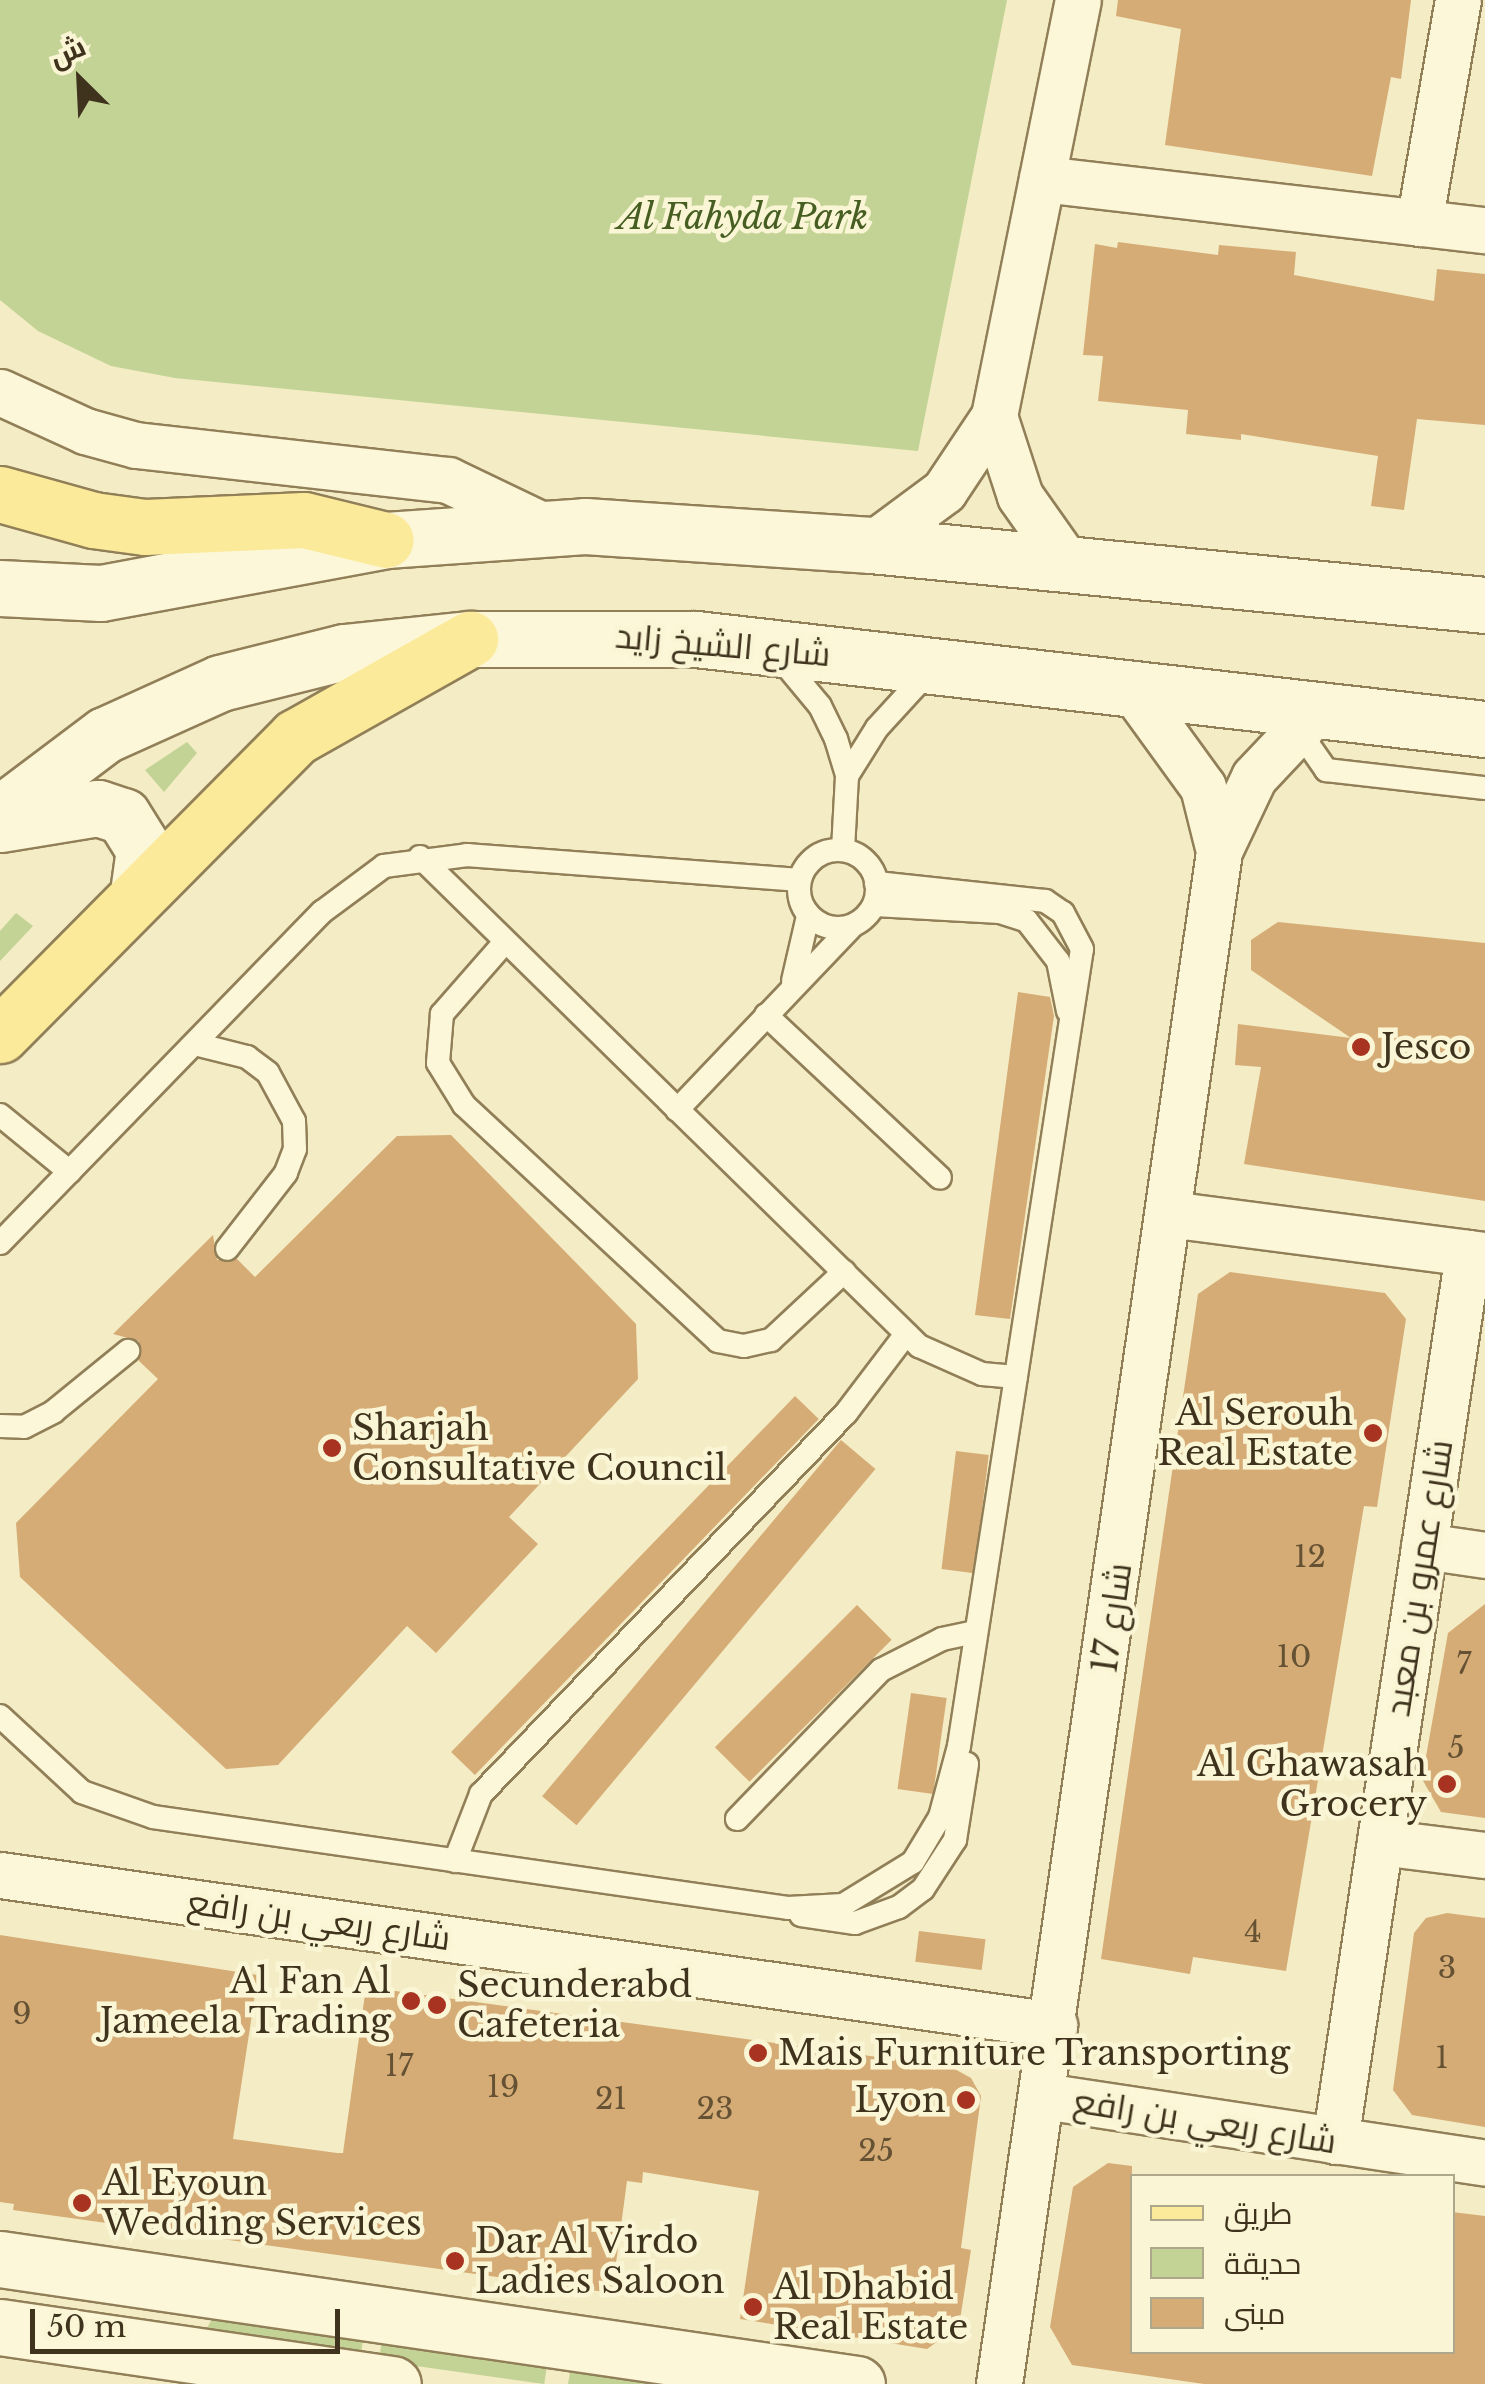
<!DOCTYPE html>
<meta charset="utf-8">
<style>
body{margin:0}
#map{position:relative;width:1485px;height:2384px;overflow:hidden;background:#f3ecc4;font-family:"Libre Baskerville",Cairo,serif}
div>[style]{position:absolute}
.green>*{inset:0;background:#c3d396;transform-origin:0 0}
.building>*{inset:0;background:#d6ac76;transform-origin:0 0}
.roads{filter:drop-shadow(2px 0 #917f58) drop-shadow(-2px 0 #917f58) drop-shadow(0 2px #917f58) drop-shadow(0 -2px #917f58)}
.service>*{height:22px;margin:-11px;padding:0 11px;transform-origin:11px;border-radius:11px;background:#fdf7d9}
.service>.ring{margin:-11px;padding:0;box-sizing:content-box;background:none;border:22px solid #fdf7d9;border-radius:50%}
.minor>*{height:45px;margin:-22.5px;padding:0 22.5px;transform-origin:22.5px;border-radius:22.5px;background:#fdf7d9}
.tertiary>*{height:55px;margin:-27.5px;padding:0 27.5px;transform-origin:27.5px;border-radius:27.5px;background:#fdf7d9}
.secondary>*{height:55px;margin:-27.5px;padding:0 27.5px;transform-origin:27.5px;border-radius:27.5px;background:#fdf7d9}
.primary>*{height:55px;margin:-27.5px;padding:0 27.5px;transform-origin:27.5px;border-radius:27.5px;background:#faea99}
.dots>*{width:28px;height:28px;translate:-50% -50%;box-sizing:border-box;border:5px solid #faf5d5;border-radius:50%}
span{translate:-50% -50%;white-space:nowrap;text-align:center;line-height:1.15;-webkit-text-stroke:9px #faf5d5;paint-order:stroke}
.number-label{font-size:30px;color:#655133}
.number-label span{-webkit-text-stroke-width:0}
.park-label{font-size:35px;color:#465e21;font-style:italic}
.street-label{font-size:35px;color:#3f331d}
.poi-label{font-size:35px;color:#3f331d}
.left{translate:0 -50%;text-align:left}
.right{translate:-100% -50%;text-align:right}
.legend{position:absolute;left:1130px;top:2174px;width:325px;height:180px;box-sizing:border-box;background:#faf5d5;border:2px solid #afa78b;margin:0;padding:12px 18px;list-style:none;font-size:30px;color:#3f331d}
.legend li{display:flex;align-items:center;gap:20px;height:50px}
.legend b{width:50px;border:2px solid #afa78b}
.north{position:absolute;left:30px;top:30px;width:100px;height:100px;-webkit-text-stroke:8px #faf5d5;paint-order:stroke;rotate:336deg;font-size:28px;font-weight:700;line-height:40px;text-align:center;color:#3f331d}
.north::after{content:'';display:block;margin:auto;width:35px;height:45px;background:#3f331d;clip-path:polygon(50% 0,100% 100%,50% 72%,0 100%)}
.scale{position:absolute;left:30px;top:2309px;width:310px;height:45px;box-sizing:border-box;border:5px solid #3f331d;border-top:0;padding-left:12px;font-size:30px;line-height:35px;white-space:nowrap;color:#3f331d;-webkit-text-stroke:8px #faf5d5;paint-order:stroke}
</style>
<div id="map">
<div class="green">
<i style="clip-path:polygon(0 0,1007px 0,918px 451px,175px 378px,111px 366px,38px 331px,0 300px)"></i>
<i style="clip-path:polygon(187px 742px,197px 753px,164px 792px,145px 770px)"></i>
<i style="clip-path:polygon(16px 913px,33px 926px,0 961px,0 931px)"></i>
<i style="clip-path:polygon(214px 2316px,363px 2336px,361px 2358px,205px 2331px)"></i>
<i style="left:382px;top:2339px;width:167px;height:22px;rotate:8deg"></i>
<i style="clip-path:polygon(571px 2367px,697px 2384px,568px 2384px)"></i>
</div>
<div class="building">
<i style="clip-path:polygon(1118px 0,1411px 0,1401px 79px,1391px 77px,1372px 176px,1165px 145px,1181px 29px,1116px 16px)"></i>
<i style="clip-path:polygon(1118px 242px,1218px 255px,1219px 245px,1296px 252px,1294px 275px,1434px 301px,1437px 269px,1485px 274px,1485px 425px,1417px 419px,1404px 510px,1371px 506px,1378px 456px,1241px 434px,1241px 440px,1186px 434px,1188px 410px,1098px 401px,1103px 356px,1083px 355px,1095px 244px,1117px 248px)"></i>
<i style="clip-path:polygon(1278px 922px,1485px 943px,1485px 1201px,1244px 1164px,1261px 1067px,1235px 1065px,1238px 1024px,1351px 1038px,1251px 970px,1251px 940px)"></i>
<i style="clip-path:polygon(1018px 992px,1050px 997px,1054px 1016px,1010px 1319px,975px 1315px)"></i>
<i style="clip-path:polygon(451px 1135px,636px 1324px,638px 1379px,509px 1517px,538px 1544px,436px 1653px,407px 1626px,278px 1765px,226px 1769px,20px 1577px,16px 1523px,158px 1379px,139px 1361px,139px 1341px,113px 1334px,213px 1235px,217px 1260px,237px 1259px,255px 1277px,397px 1136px)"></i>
<i style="clip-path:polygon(1230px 1272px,1385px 1293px,1406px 1319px,1377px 1507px,1364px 1506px,1286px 1971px,1193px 1957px,1190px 1974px,1101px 1959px,1198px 1294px)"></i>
<i style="left:795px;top:1396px;width:33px;height:495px;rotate:44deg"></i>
<i style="left:841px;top:1440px;width:45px;height:465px;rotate:40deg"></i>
<i style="left:956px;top:1451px;width:33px;height:119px;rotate:7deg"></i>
<i style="clip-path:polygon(1485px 1604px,1485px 1818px,1441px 1812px,1422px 1779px,1448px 1633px)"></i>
<i style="left:857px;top:1605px;width:49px;height:201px;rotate:45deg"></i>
<i style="left:911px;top:1693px;width:36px;height:97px;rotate:8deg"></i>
<i style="clip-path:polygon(1447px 1913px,1485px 1918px,1485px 2127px,1412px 2115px,1393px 2090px,1414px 1933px,1426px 1918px)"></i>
<i style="left:919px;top:1931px;width:67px;height:31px;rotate:7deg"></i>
<i style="clip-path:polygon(0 1935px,258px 1975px,233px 2139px,337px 2153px,343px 2153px,366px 1987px,951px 2067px,971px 2078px,981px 2096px,961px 2248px,971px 2250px,959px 2326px,927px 2349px,740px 2319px,759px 2191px,643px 2172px,642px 2183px,627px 2181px,612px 2293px,13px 2210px,14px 2204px,0 2202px)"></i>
<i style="clip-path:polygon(1108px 2163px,1132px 2166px,1132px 2352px,1452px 2352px,1452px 2212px,1485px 2216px,1485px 2384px,1204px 2384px,1072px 2365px,1050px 2327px,1073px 2187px)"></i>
</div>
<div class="roads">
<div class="service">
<i style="left:780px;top:658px;width:62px;rotate:50.2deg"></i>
<i style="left:820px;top:706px;width:37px;rotate:64deg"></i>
<i style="left:836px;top:739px;width:39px;rotate:73deg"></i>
<i style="left:847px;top:776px;width:74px;rotate:93.1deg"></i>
<i style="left:1312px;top:721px;width:23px;rotate:100deg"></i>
<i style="left:1308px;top:744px;width:32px;rotate:55deg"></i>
<i style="left:1326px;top:770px;width:160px;rotate:6.5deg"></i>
<i style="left:847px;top:776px;width:57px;rotate:-58deg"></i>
<i style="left:877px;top:728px;width:80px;rotate:-47.5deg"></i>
<i class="ring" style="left:799px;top:850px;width:56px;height:56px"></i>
<i style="left:420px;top:857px;width:699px;rotate:44.42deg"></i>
<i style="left:919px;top:1346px;width:69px;rotate:24deg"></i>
<i style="left:982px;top:1374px;width:34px;rotate:5deg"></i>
<i style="left:875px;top:905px;width:125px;rotate:3.2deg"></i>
<i style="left:1000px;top:912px;width:28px;rotate:18deg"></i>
<i style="left:1027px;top:921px;width:51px;rotate:52.2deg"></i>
<i style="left:1058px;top:961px;width:51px;rotate:78.7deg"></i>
<i style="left:505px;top:942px;width:96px;rotate:131.2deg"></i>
<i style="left:442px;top:1014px;width:49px;rotate:94.7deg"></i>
<i style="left:438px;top:1063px;width:49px;rotate:58.2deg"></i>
<i style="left:464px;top:1105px;width:347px;rotate:42.9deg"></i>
<i style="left:718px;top:1341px;width:26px;rotate:11deg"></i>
<i style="left:744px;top:1346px;width:28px;rotate:-13deg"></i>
<i style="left:771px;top:1340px;width:100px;rotate:-43deg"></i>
<i style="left:793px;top:981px;width:67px;rotate:-77deg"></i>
<i style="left:766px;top:1015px;width:238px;rotate:43.1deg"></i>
<i style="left:195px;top:1044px;width:54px;rotate:14deg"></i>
<i style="left:247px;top:1057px;width:26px;rotate:37deg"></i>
<i style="left:268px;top:1073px;width:55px;rotate:61.6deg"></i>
<i style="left:294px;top:1121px;width:28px;rotate:88deg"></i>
<i style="left:295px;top:1149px;width:26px;rotate:111deg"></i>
<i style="left:286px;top:1173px;width:96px;rotate:127.8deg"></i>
<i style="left:677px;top:1110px;width:254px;rotate:-46.4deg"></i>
<i style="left:0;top:1115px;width:90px;rotate:39.2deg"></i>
<i style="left:0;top:1243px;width:462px;rotate:-45.8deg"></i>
<i style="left:322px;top:912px;width:77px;rotate:-36.6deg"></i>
<i style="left:384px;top:866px;width:84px;rotate:-7.5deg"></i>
<i style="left:467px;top:855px;width:333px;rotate:4.3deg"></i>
<i style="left:0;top:1426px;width:24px;rotate:2deg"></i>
<i style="left:24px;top:1427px;width:33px;rotate:-27deg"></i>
<i style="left:53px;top:1412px;width:97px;rotate:-39.1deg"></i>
<i style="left:0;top:1716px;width:112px;rotate:42.8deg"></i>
<i style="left:82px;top:1792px;width:75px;rotate:19.4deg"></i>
<i style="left:153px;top:1817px;width:641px;rotate:8.16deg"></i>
<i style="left:788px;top:1908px;width:55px;rotate:-3.1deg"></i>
<i style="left:843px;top:1905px;width:82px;rotate:-31.6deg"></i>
<i style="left:913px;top:1862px;width:52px;rotate:-59deg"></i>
<i style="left:940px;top:1817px;width:73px;rotate:-75deg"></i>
<i style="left:959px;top:1746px;width:806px;rotate:-81.23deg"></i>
<i style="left:1082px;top:949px;width:41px;rotate:-117.8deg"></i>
<i style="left:1063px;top:913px;width:22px;rotate:-146deg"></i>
<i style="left:1045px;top:901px;width:170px;rotate:-173.9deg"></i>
<i style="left:737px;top:1819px;width:207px;rotate:-46deg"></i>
<i style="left:881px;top:1670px;width:68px;rotate:-26.9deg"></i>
<i style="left:942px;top:1639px;width:35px;rotate:-12deg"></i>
<i style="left:455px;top:1861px;width:72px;rotate:-68.8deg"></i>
<i style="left:481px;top:1794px;width:528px;rotate:-46.23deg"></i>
<i style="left:846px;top:1413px;width:99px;rotate:-52.8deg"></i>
<i style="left:801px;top:1915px;width:55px;rotate:8.4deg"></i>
<i style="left:855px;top:1923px;width:47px;rotate:-20deg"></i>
<i style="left:899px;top:1907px;width:30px;rotate:-37deg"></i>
<i style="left:923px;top:1889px;width:59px;rotate:-56.9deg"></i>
<i style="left:955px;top:1840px;width:77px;rotate:-81deg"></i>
</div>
<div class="minor">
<i style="left:1042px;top:179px;width:446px;rotate:6.6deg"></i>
<i style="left:1419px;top:223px;width:226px;rotate:-80.1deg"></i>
<i style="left:0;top:392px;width:94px;rotate:24.6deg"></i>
<i style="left:85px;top:431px;width:53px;rotate:15.4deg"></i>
<i style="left:136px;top:445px;width:314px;rotate:6.4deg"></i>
<i style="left:448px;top:480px;width:106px;rotate:25.6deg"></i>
<i style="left:994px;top:416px;width:84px;rotate:72deg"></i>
<i style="left:1020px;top:496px;width:83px;rotate:54.8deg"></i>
<i style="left:871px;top:545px;width:91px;rotate:-36.5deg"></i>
<i style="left:944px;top:491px;width:90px;rotate:-56.3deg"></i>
<i style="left:994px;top:416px;width:424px;rotate:-78.6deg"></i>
<i style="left:1134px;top:692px;width:117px;rotate:54deg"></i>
<i style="left:1203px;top:787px;width:66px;rotate:76deg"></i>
<i style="left:1169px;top:1214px;width:319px;rotate:7.4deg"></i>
<i style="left:1424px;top:1546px;width:62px;rotate:8.4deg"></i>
<i style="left:1380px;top:1842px;width:106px;rotate:7.1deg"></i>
<i style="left:0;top:1875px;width:1065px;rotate:8.1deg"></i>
<i style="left:1044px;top:2096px;width:446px;rotate:8.6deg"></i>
<i style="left:1335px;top:2141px;width:898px;rotate:-81.48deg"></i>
<i style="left:999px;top:2384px;width:1549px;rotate:-81.83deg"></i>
<i style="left:1219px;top:851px;width:82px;rotate:-64.7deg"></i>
<i style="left:1254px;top:777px;width:93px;rotate:-46.7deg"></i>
</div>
<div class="tertiary">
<i style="left:0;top:2259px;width:866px;rotate:8.3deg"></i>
<i style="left:0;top:2327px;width:397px;rotate:8.3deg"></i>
</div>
<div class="secondary">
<i style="left:0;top:588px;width:101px;rotate:2.8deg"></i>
<i style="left:101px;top:593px;width:290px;rotate:-10.5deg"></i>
<i style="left:386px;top:540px;width:199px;rotate:-4deg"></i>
<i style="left:585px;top:526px;width:287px;rotate:3.8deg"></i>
<i style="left:871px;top:545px;width:617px;rotate:5.58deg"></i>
<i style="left:0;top:814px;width:131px;rotate:-37deg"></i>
<i style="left:105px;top:735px;width:126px;rotate:-24.3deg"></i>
<i style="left:220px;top:683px;width:128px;rotate:-14deg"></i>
<i style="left:344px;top:652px;width:127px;rotate:-5.9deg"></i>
<i style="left:470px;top:639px;width:226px"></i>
<i style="left:696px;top:639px;width:794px;rotate:6.51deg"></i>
<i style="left:0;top:824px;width:99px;rotate:-9.3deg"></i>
<i style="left:98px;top:808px;width:26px;rotate:18deg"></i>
<i style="left:123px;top:816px;width:39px;rotate:58deg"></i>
<i style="left:144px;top:849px;width:44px;rotate:97.8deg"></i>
</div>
<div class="primary">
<i style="left:0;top:494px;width:97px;rotate:15.6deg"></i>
<i style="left:93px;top:520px;width:52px;rotate:7.7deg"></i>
<i style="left:145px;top:527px;width:159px;rotate:-2.5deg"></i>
<i style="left:304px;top:520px;width:84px;rotate:13.7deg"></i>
<i style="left:0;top:1035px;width:420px;rotate:-45.2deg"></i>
<i style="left:296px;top:737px;width:200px;rotate:-29.4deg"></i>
</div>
</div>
<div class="dots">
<i style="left:1361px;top:1047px;background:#a83320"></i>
<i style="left:1373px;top:1433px;background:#a83320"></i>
<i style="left:332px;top:1448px;background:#a83320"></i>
<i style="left:1447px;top:1784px;background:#a83320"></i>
<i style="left:411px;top:2001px;background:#a83320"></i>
<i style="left:437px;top:2005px;background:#a83320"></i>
<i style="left:758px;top:2053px;background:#a83320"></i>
<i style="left:966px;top:2100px;background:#a83320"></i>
<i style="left:82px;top:2203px;background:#a83320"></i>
<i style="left:455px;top:2261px;background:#a83320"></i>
<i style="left:753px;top:2307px;background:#a83320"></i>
</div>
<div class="number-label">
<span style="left:1310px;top:1557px">12</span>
<span style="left:1294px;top:1657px">10</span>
<span style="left:1464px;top:1664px">7</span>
<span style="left:1456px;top:1748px">5</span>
<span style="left:1253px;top:1932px">4</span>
<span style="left:1447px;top:1968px">3</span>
<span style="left:22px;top:2014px">9</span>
<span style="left:1442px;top:2058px">1</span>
<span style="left:399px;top:2066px">17</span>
<span style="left:503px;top:2087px">19</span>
<span style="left:611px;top:2099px">21</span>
<span style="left:715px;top:2109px">23</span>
<span style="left:876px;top:2151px">25</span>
</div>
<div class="park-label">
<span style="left:743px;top:217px">Al Fahyda Park</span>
</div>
<div class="street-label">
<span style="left:723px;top:645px;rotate:5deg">شارع الشيخ زايد</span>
<span style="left:1419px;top:1578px;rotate:-81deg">شارع عمرو بن معبد</span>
<span style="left:1112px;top:1618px;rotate:-82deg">شارع 17</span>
<span style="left:319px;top:1920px;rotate:8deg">شارع ربعي بن رافع</span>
<span style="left:1205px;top:2121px;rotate:9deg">شارع ربعي بن رافع</span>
</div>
<div class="poi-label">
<span class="left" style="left:1381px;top:1047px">Jesco</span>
<span class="right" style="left:1353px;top:1433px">Al Serouh<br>Real Estate</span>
<span class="left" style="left:352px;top:1448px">Sharjah<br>Consultative Council</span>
<span class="right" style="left:1427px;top:1784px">Al Ghawasah<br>Grocery</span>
<span class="right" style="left:391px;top:2001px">Al Fan Al<br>Jameela Trading</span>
<span class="left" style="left:457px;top:2005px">Secunderabd<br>Cafeteria</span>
<span class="left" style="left:778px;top:2053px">Mais Furniture Transporting</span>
<span class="right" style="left:946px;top:2100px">Lyon</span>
<span class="left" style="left:102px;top:2203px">Al Eyoun<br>Wedding Services</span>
<span class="left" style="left:475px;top:2261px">Dar Al Virdo<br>Ladies Saloon</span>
<span class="left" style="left:773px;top:2307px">Al Dhabid<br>Real Estate</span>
</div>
<ul class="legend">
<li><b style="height:12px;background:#faea99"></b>طريق</li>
<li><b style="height:28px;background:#c3d396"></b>حديقة</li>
<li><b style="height:28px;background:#d6ac76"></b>مبنى</li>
</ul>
<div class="north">ش</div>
<div class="scale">50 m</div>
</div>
